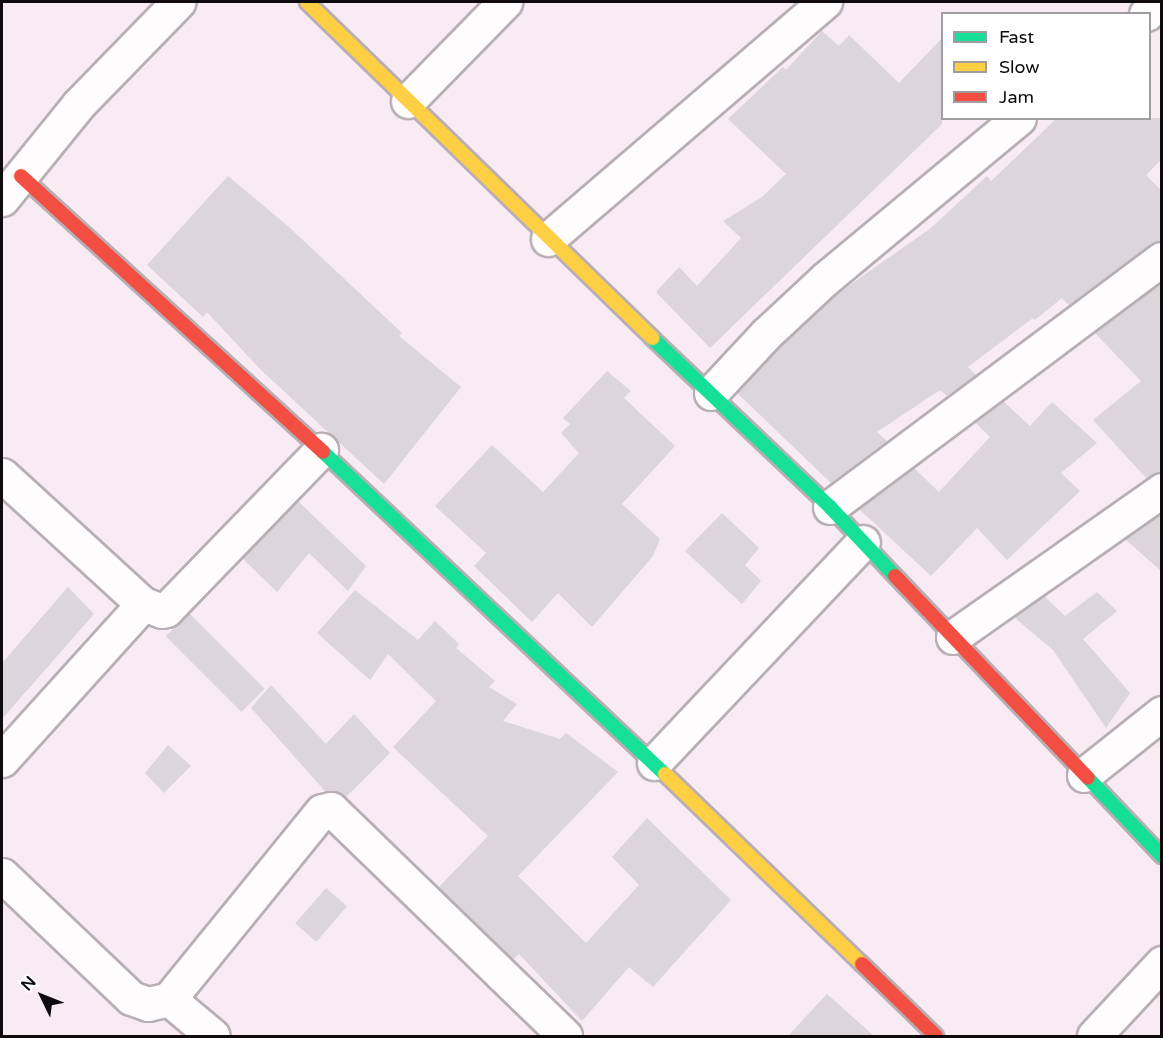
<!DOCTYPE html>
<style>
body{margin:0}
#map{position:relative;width:1163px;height:1038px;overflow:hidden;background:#f8ebf3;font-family:"Varela Round",sans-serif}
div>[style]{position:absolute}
.building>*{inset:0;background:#dcd5dc;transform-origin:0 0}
.roads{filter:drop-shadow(2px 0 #b8aeb4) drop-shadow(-2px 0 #b8aeb4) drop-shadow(0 2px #b8aeb4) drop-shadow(0 -2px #b8aeb4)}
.street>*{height:33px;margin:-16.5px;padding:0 16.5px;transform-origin:16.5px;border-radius:16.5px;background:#fefcfd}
.fast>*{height:14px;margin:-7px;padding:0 7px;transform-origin:7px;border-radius:7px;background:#16e098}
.slow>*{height:14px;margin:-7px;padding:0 7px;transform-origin:7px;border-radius:7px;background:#ffcf43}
.jam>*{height:14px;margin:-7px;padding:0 7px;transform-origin:7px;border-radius:7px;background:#f24e42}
span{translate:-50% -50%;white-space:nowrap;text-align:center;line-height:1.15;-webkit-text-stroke:4.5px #fff;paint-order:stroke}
.frame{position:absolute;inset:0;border:3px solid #10090e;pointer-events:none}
.legend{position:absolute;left:941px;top:12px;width:210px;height:108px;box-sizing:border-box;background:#fff;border:2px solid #9f9d9f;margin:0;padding:8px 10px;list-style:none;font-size:18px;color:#10090e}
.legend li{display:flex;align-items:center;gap:12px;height:30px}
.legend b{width:30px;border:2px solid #9f9d9f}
.north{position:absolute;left:12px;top:966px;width:60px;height:60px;-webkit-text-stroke:4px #fff;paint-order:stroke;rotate:313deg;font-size:16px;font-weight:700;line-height:24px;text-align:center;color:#10090e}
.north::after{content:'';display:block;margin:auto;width:21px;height:27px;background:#10090e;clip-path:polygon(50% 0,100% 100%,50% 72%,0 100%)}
</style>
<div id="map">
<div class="building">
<i style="clip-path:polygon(822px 31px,839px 46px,849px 35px,899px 83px,942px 38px,942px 124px,710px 348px,656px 292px,679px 267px,697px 286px,741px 238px,723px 221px,762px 197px,786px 174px,728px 119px,783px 67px,786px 70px)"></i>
<i style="clip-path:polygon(1057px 118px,1161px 118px,1161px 160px,1146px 175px,1161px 190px,1161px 241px,1151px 244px,1069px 305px,1062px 298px,1035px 320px,1033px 318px,968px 367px,976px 375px,947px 396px,940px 390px,877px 432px,887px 441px,831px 483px,737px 393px,779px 347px,837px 294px,931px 228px,987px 176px,991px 181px)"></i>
<i style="clip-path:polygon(228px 176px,289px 227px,402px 333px,399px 336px,461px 387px,384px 484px,261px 370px,207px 312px,203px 317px,147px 265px)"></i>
<i style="clip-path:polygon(1161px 283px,1161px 471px,1146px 478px,1093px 420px,1141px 381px,1095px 333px)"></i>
<i style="clip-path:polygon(607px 371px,631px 391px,624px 398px,675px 446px,622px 504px,660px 539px,653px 556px,592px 627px,558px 593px,532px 622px,474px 566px,486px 553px,435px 506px,492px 445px,543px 492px,579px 453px,561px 433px,570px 424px,563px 418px)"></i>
<i style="clip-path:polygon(1003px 401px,1030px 426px,1052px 402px,1097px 443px,1061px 473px,1080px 491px,1007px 560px,977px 528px,931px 576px,859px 509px,914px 468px,939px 492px,990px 437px,975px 422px)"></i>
<i style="clip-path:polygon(298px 501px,366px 566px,348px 591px,309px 553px,277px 592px,242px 558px)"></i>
<i style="clip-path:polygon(722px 513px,759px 548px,745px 565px,761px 581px,742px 604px,685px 551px)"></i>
<i style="clip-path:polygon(1161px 513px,1161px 571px,1125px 539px)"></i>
<i style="clip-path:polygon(68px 587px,94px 614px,2px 719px,2px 663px)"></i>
<i style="clip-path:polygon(355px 590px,418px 640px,435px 621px,459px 644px,456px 648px,495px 681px,489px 687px,517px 704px,503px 721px,560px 739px,566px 733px,618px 772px,518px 876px,586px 943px,639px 885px,612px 857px,647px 818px,731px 900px,653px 987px,629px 967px,582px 1021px,519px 954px,513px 960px,439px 887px,488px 836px,393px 747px,436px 701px,388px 654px,370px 680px,317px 633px)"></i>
<i style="clip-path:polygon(1097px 592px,1117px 611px,1083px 639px,1130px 693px,1106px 728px,1053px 650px,1014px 617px,1044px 596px,1065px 616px)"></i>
<i style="left:189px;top:613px;width:107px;height:33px;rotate:45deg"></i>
<i style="clip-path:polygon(271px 685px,326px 744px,354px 714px,390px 753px,346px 797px,337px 791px,325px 791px,251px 708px)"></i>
<i style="clip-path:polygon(168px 745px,191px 766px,164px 793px,145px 773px)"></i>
<i style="left:326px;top:888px;width:28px;height:47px;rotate:41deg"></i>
<i style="clip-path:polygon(827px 994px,874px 1036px,788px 1036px)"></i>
</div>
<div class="roads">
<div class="street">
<i style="left:1146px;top:14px;width:18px;rotate:-41deg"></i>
<i style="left:408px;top:101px;width:139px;rotate:-45.6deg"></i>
<i style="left:2px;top:199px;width:121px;rotate:-51deg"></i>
<i style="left:78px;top:105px;width:144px;rotate:-45.8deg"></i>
<i style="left:548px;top:239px;width:365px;rotate:-40.6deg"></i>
<i style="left:711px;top:393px;width:81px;rotate:-47deg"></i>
<i style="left:766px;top:334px;width:81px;rotate:-43deg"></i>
<i style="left:825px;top:279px;width:252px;rotate:-39.7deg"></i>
<i style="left:2px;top:475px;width:191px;rotate:42.5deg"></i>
<i style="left:143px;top:604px;width:20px;rotate:20deg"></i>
<i style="left:162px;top:611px;width:4px;rotate:-14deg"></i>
<i style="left:166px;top:610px;width:223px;rotate:-45.9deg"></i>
<i style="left:830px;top:507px;width:414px;rotate:-36.8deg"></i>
<i style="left:953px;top:637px;width:256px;rotate:-35.1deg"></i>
<i style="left:2px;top:760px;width:210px;rotate:-47.9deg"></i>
<i style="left:654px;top:763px;width:304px;rotate:-46.6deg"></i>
<i style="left:1084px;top:775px;width:100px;rotate:-38.5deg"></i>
<i style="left:2px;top:875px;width:178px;rotate:43.6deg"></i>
<i style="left:131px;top:998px;width:18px;rotate:19deg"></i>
<i style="left:148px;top:1004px;width:22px;rotate:-13deg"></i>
<i style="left:169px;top:999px;width:242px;rotate:-50.9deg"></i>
<i style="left:322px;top:811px;width:9px;rotate:-13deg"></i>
<i style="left:331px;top:809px;width:326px;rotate:44.1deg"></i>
<i style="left:169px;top:999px;width:57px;rotate:40.1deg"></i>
<i style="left:1094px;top:1036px;width:100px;rotate:-47deg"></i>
</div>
<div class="fast">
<i style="left:652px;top:338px;width:245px;rotate:43.5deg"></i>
<i style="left:830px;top:507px;width:95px;rotate:46.7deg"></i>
<i style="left:323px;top:452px;width:470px;rotate:43.3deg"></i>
<i style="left:1088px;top:778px;width:108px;rotate:46.5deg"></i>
</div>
<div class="slow">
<i style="left:307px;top:2px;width:482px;rotate:44.2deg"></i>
<i style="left:665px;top:774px;width:274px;rotate:44deg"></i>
</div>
<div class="jam">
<i style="left:21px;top:176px;width:409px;rotate:42.4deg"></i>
<i style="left:895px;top:576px;width:279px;rotate:46.3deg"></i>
<i style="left:862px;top:964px;width:103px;rotate:44.2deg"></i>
</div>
</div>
<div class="frame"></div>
<ul class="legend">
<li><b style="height:8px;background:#16e098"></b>Fast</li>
<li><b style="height:8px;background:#ffcf43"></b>Slow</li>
<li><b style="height:8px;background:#f24e42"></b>Jam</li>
</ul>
<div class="north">N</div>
</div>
